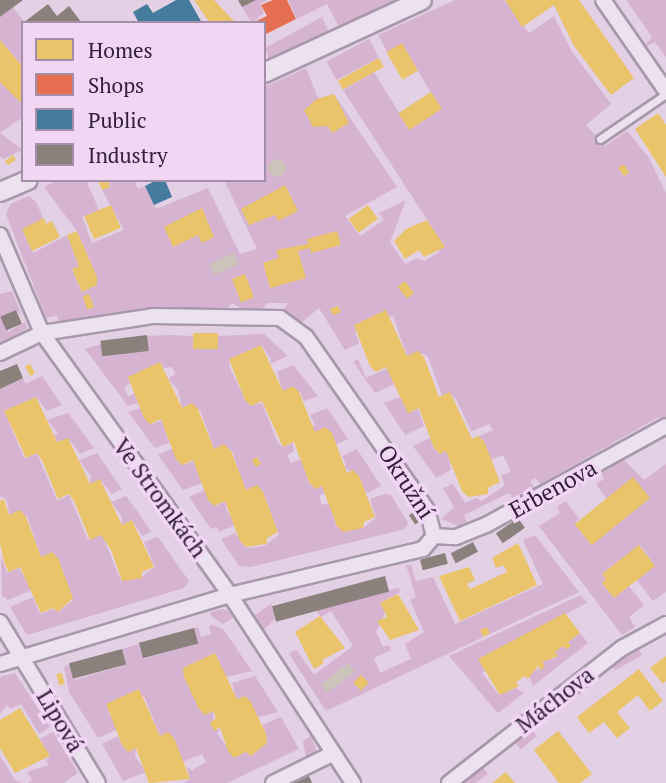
<!DOCTYPE html>
<meta charset="utf-8">
<style>
body{margin:0}
#map{position:relative;width:666px;height:783px;overflow:hidden;background:#e3d0e5;font-family:"PT Serif",serif}
div>[style]{position:absolute}
.green>*{inset:0;background:#d6b3d0;transform-origin:0 0}
.water>*{inset:0;background:#ccc4bb;transform-origin:0 0}
.round{border-radius:50%}
.homes>*{inset:0;background:#e9c46a;transform-origin:0 0}
.shops>*{inset:0;background:#e76f51}
.public>*{inset:0;background:#457b9d}
.industry>*{inset:0;background:#8a817c;transform-origin:0 0}
.roads{filter:drop-shadow(2px 0 #a798ab) drop-shadow(-2px 0 #a798ab) drop-shadow(0 2px #a798ab) drop-shadow(0 -2px #a798ab)}
.service>*{height:7px;margin:-3.5px;padding:0 3.5px;transform-origin:3.5px;border-radius:3.5px;background:#ece1ee}
.minor>*{height:14px;margin:-7px;padding:0 7px;transform-origin:7px;border-radius:7px;background:#ece1ee}
.tertiary>*{height:18px;margin:-9px;padding:0 9px;transform-origin:9px;border-radius:9px;background:#ece1ee}
span{translate:-50% -50%;white-space:nowrap;text-align:center;line-height:1.15;-webkit-text-stroke:7px #f2d7f5;paint-order:stroke}
.street-label{font-size:23px;color:#31203a}
.legend{position:absolute;left:21px;top:21px;width:245px;height:161px;box-sizing:border-box;background:#f2d7f5;border:2px solid #a58eaa;margin:0;padding:9px 12px;list-style:none;font-size:21px;color:#31203a}
.legend li{display:flex;align-items:center;gap:14px;height:35px}
.legend b{width:35px;border:2px solid #a58eaa}
</style>
<div id="map">
<div class="green">
<i style="clip-path:polygon(255px 0,267px 0,260px 4px,264px 13px,252px 23px,242px 7px)"></i>
<i style="clip-path:polygon(288px 0,405px 0,340px 28px,327px 4px,297px 19px)"></i>
<i style="clip-path:polygon(455px 0,504px 0,529px 33px,554px 16px,571px 50px,611px 104px,586px 125px,605px 146px,627px 131px,649px 158px,666px 193px,666px 419px,659px 417px,540px 484px,536px 478px,530px 481px,536px 491px,515px 502px,509px 493px,464px 515px,468px 526px,463px 528px,441px 519px,454px 507px,443px 488px,453px 484px,465px 503px,476px 498px,482px 501px,505px 485px,501px 476px,511px 471px,503px 455px,489px 460px,484px 443px,477px 437px,493px 430px,489px 424px,468px 433px,471px 431px,456px 399px,450px 394px,443px 398px,428px 357px,422px 353px,408px 359px,393px 316px,355px 332px,359px 343px,345px 350px,319px 308px,302px 322px,283px 312px,287px 303px,267px 303px,263px 308px,240px 308px,232px 303px,228px 308px,159px 308px,59px 322px,57px 316px,46px 318px,6px 214px,10px 204px,29px 196px,36px 202px,44px 220px,22px 230px,33px 253px,67px 235px,79px 266px,72px 270px,82px 292px,96px 285px,97px 277px,77px 231px,44px 187px,59px 180px,86px 180px,99px 210px,82px 217px,92px 243px,124px 230px,102px 190px,110px 186px,108px 180px,134px 180px,138px 189px,145px 186px,156px 209px,208px 188px,240px 254px,257px 249px,224px 180px,264px 180px,264px 87px,306px 68px,318px 98px,334px 94px,397px 187px,345px 216px,360px 236px,384px 220px,379px 213px,406px 200px,390px 242px,405px 264px,417px 258px,425px 261px,439px 252px,439px 238px,343px 90px,374px 72px,409px 129px,441px 109px,402px 45px,388px 53px,378px 35px)"></i>
<i style="clip-path:polygon(626px 0,666px 0,666px 57px,655px 42px,644px 47px,652px 37px)"></i>
<i style="clip-path:polygon(13px 7px,25px 23px,23px 67px,0 40px,0 17px)"></i>
<i style="clip-path:polygon(322px 17px,330px 34px,269px 59px,265px 48px)"></i>
<i style="left:369px;top:39px;width:21px;height:48px;rotate:62deg"></i>
<i style="clip-path:polygon(0 82px,23px 104px,23px 117px,0 133px,23px 150px,3px 159px,0 156px)"></i>
<i style="clip-path:polygon(12px 291px,22px 316px,16px 310px,2px 317px,8px 332px,25px 322px,27px 328px,0 344px,0 294px)"></i>
<i style="clip-path:polygon(264px 334px,288px 356px,270px 364px,271px 359px,261px 345px,230px 359px,229px 366px,245px 400px,251px 406px,262px 403px,278px 443px,283px 447px,293px 443px,294px 451px,287px 455px,291px 463px,302px 459px,309px 483px,323px 485px,326px 492px,319px 496px,322px 505px,330px 503px,336px 526px,363px 528px,376px 518px,370px 499px,385px 494px,391px 495px,408px 523px,405px 529px,251px 567px,239px 566px,221px 539px,235px 533px,247px 548px,264px 546px,279px 535px,264px 493px,246px 492px,232px 451px,215px 451px,200px 410px,183px 411px,178px 390px,168px 379px,175px 374px,172px 367px,164px 368px,161px 363px,129px 377px,131px 382px,124px 388px,128px 396px,137px 393px,141px 402px,128px 406px,85px 349px,101px 344px,103px 357px,149px 351px,147px 336px,171px 335px,194px 336px,194px 349px,218px 349px,218px 336px)"></i>
<i style="clip-path:polygon(358px 359px,366px 378px,390px 367px,395px 384px,375px 393px,353px 362px)"></i>
<i style="clip-path:polygon(293px 365px,318px 396px,304px 401px,300px 392px,283px 393px,277px 372px)"></i>
<i style="clip-path:polygon(42px 376px,62px 405px,47px 411px,36px 397px,4px 411px,24px 458px,37px 453px,57px 501px,69px 495px,88px 540px,102px 534px,121px 581px,135px 576px,140px 578px,155px 567px,144px 542px,158px 537px,189px 581px,184px 588px,27px 635px,10px 607px,33px 597px,40px 614px,53px 609px,59px 612px,73px 600px,58px 558px,51px 553px,41px 557px,27px 516px,10px 517px,6px 499px,0 496px,0 389px,23px 378px,26px 384px)"></i>
<i style="clip-path:polygon(401px 397px,412px 412px,418px 409px,424px 426px,405px 435px,384px 403px)"></i>
<i style="clip-path:polygon(141px 408px,152px 424px,162px 420px,167px 437px,174px 441px,155px 448px,128px 412px)"></i>
<i style="clip-path:polygon(327px 408px,348px 439px,333px 446px,332px 433px,314px 434px,311px 427px,315px 425px,310px 415px)"></i>
<i style="clip-path:polygon(68px 413px,94px 448px,80px 454px,69px 439px,58px 443px,54px 435px,58px 433px,47px 420px)"></i>
<i style="clip-path:polygon(430px 438px,434px 449px,440px 454px,446px 451px,449px 457px,451px 470px,436px 478px,413px 446px)"></i>
<i style="clip-path:polygon(176px 447px,184px 465px,194px 461px,199px 477px,205px 482px,183px 490px,158px 455px)"></i>
<i style="clip-path:polygon(357px 449px,381px 486px,365px 494px,360px 477px,343px 467px,346px 465px,342px 456px)"></i>
<i style="clip-path:polygon(97px 453px,122px 489px,112px 494px,101px 481px,90px 485px,91px 476px,79px 460px)"></i>
<i style="clip-path:polygon(623px 459px,644px 480px,666px 464px,666px 592px,653px 601px,637px 580px,655px 566px,640px 545px,602px 574px,606px 579px,602px 583px,614px 598px,629px 586px,644px 605px,629px 617px,635px 627px,622px 635px,539px 526px,560px 513px,557px 506px,566px 501px,579px 519px,575px 523px,591px 544px,606px 498px,596px 484px,604px 479px,600px 471px)"></i>
<i style="clip-path:polygon(205px 490px,216px 506px,226px 501px,226px 509px,236px 525px,219px 532px,217px 527px,211px 529px,189px 497px)"></i>
<i style="clip-path:polygon(126px 496px,140px 515px,151px 532px,142px 536px,132px 520px,122px 525px,122px 517px,111px 502px)"></i>
<i style="clip-path:polygon(535px 535px,579px 592px,326px 711px,289px 654px,296px 649px,314px 675px,353px 646px,331px 611px,321px 617px,315px 609px,399px 588px,400px 592px,380px 603px,385px 613px,376px 632px,383px 647px,389px 645px,391px 650px,374px 658px,380px 673px,411px 659px,405px 644px,424px 632px,410px 600px,416px 597px,406px 565px,411px 565px,416px 581px,433px 577px,455px 624px,543px 584px,523px 540px)"></i>
<i style="clip-path:polygon(1px 556px,7px 573px,19px 568px,32px 590px,8px 600px,2px 596px)"></i>
<i style="clip-path:polygon(581px 595px,587px 603px,478px 659px,486px 669px,482px 673px,499px 695px,512px 686px,524px 693px,498px 713px,449px 656px)"></i>
<i style="clip-path:polygon(271px 604px,275px 619px,261px 632px,252px 617px)"></i>
<i style="clip-path:polygon(222px 609px,228px 611px,234px 617px,223px 624px,211px 616px,210px 612px)"></i>
<i style="clip-path:polygon(213px 625px,223px 629px,252px 671px,226px 677px,215px 653px,184px 668px,199px 709px,213px 711px,214px 731px,221px 728px,217px 733px,234px 757px,246px 752px,251px 756px,266px 734px,262px 725px,281px 717px,299px 749px,227px 783px,183px 783px,190px 779px,187px 767px,192px 770px,206px 762px,202px 754px,182px 762px,174px 739px,160px 736px,144px 696px,108px 713px,119px 729px,98px 738px,69px 692px,64px 667px,69px 665px,74px 680px,126px 665px,122px 649px,139px 644px,144px 659px,198px 643px,194px 628px,198px 627px,201px 637px,211px 634px,209px 626px)"></i>
<i style="clip-path:polygon(580px 633px,588px 643px,533px 686px,529px 673px,544px 667px,542px 662px,557px 657px,555px 652px,563px 646px,570px 646px,568px 642px)"></i>
<i style="left:638px;top:648px;width:8px;height:31px;rotate:60deg"></i>
<i style="clip-path:polygon(15px 673px,50px 727px,39px 734px,21px 704px,11px 709px,7px 705px,0 714px,0 677px)"></i>
<i style="clip-path:polygon(255px 676px,278px 712px,255px 718px,237px 700px,232px 683px)"></i>
<i style="left:531px;top:729px;width:9px;height:21px;rotate:49deg"></i>
<i style="clip-path:polygon(53px 732px,78px 773px,63px 783px,28px 783px,32px 780px,27px 772px,49px 765px,46px 760px,50px 756px,40px 739px)"></i>
<i style="clip-path:polygon(118px 736px,122px 745px,136px 747px,135px 756px,146px 772px,123px 781px,102px 744px)"></i>
<i style="clip-path:polygon(311px 736px,317px 751px,307px 763px,303px 741px)"></i>
<i style="clip-path:polygon(0 756px,15px 780px,22px 783px,0 783px)"></i>
<i style="clip-path:polygon(482px 766px,488px 774px,476px 783px,463px 783px)"></i>
</div>
<div class="water">
<i class="round" style="left:268px;top:159px;width:18px;height:18px"></i>
<i style="left:234px;top:253px;width:12px;height:27px;rotate:66deg"></i>
<i style="clip-path:polygon(348px 663px,355px 672px,326px 693px,321px 684px)"></i>
</div>
<div class="homes">
<i style="clip-path:polygon(194px 0,214px 0,236px 23px,210px 23px)"></i>
<i style="clip-path:polygon(505px 0,579px 0,634px 78px,611px 95px,574px 46px,554px 5px,522px 27px)"></i>
<i style="clip-path:polygon(0 40px,23px 67px,23px 105px,0 82px)"></i>
<i style="left:402px;top:43px;width:32px;height:18px;rotate:60deg"></i>
<i style="left:379px;top:58px;width:10px;height:47px;rotate:61deg"></i>
<i style="left:431px;top:92px;width:20px;height:39px;rotate:57deg"></i>
<i style="clip-path:polygon(334px 94px,349px 123px,332px 133px,328px 126px,313px 127px,304px 110px,317px 99px)"></i>
<i style="clip-path:polygon(658px 113px,666px 125px,666px 177px,635px 129px)"></i>
<i style="clip-path:polygon(13px 155px,16px 160px,8px 165px,5px 161px)"></i>
<i style="clip-path:polygon(624px 164px,629px 173px,624px 176px,618px 168px)"></i>
<i style="clip-path:polygon(98px 180px,108px 180px,110px 187px,102px 190px)"></i>
<i style="clip-path:polygon(285px 185px,298px 211px,278px 221px,275px 215px,249px 225px,241px 209px)"></i>
<i style="left:111px;top:205px;width:25px;height:29px;rotate:67deg"></i>
<i style="left:368px;top:205px;width:17px;height:24px;rotate:54deg"></i>
<i style="clip-path:polygon(202px 208px,214px 237px,202px 243px,198px 235px,173px 247px,164px 227px)"></i>
<i style="clip-path:polygon(44px 218px,46px 224px,52px 221px,60px 237px,32px 251px,22px 229px)"></i>
<i style="clip-path:polygon(427px 220px,445px 247px,424px 257px,419px 250px,405px 259px,394px 241px,406px 229px)"></i>
<i style="clip-path:polygon(77px 231px,97px 277px,97px 285px,82px 292px,72px 269px,79px 266px,67px 235px)"></i>
<i style="clip-path:polygon(337px 231px,341px 245px,311px 253px,310px 248px,298px 251px,306px 278px,270px 288px,263px 263px,279px 258px,276px 250px,308px 244px,307px 239px)"></i>
<i style="left:245px;top:274px;width:25px;height:14px;rotate:69deg"></i>
<i style="left:405px;top:281px;width:15px;height:9px;rotate:53deg"></i>
<i style="left:89px;top:294px;width:14px;height:7px;rotate:69deg"></i>
<i style="clip-path:polygon(338px 306px,341px 312px,333px 315px,330px 309px)"></i>
<i style="clip-path:polygon(386px 310px,407px 356px,418px 351px,424px 357px,439px 397px,450px 392px,472px 439px,478px 436px,484px 441px,500px 482px,488px 488px,488px 494px,468px 497px,462px 491px,446px 451px,440px 454px,434px 448px,419px 408px,408px 413px,386px 367px,376px 372px,370px 366px,354px 325px)"></i>
<i style="left:193px;top:333px;width:25px;height:16px"></i>
<i style="clip-path:polygon(261px 345px,283px 391px,293px 386px,299px 392px,315px 432px,325px 427px,332px 433px,347px 473px,353px 470px,359px 476px,375px 517px,364px 522px,363px 528px,343px 532px,337px 526px,322px 486px,315px 489px,309px 482px,294px 442px,283px 447px,262px 401px,251px 406px,245px 400px,229px 359px)"></i>
<i style="clip-path:polygon(160px 362px,182px 408px,192px 403px,198px 409px,214px 449px,224px 444px,231px 451px,246px 490px,257px 485px,263px 492px,278px 532px,267px 538px,267px 544px,246px 547px,240px 541px,225px 501px,214px 506px,208px 500px,193px 460px,182px 465px,176px 459px,161px 419px,150px 424px,144px 418px,128px 377px)"></i>
<i style="clip-path:polygon(30px 364px,35px 373px,30px 376px,25px 366px)"></i>
<i style="clip-path:polygon(36px 397px,57px 442px,68px 438px,90px 484px,100px 479px,122px 525px,132px 520px,154px 567px,142px 572px,142px 578px,122px 581px,111px 550px,101px 535px,90px 540px,74px 501px,69px 494px,58px 499px,42px 460px,37px 453px,26px 458px,4px 411px)"></i>
<i style="left:257px;top:457px;width:8px;height:6px;rotate:60deg"></i>
<i style="left:633px;top:477px;width:27px;height:75px;rotate:51deg"></i>
<i style="clip-path:polygon(4px 499px,9px 515px,20px 510px,26px 517px,41px 557px,52px 552px,58px 558px,73px 598px,58px 612px,53px 608px,41px 613px,20px 567px,9px 572px,5px 565px,0 544px,0 501px)"></i>
<i style="clip-path:polygon(518px 543px,537px 585px,460px 621px,439px 576px,469px 567px,475px 580px,467px 584px,470px 589px,507px 572px,503px 565px,496px 568px,492px 558px)"></i>
<i style="clip-path:polygon(639px 545px,655px 566px,614px 598px,602px 583px,606px 579px,602px 574px)"></i>
<i style="clip-path:polygon(398px 594px,419px 630px,390px 640px,377px 621px,387px 617px,380px 603px)"></i>
<i style="clip-path:polygon(565px 613px,580px 633px,568px 642px,571px 646px,567px 649px,563px 646px,555px 652px,558px 656px,542px 662px,545px 666px,541px 670px,538px 666px,528px 679px,525px 676px,516px 682px,519px 686px,500px 695px,478px 659px)"></i>
<i style="clip-path:polygon(320px 616px,345px 648px,322px 660px,324px 663px,314px 669px,295px 632px)"></i>
<i style="clip-path:polygon(487px 627px,490px 633px,483px 637px,480px 630px)"></i>
<i style="clip-path:polygon(215px 653px,237px 699px,245px 696px,251px 702px,266px 734px,267px 743px,251px 756px,246px 752px,234px 758px,228px 751px,220px 727px,214px 731px,210px 723px,216px 718px,213px 711px,205px 715px,199px 709px,184px 677px,183px 668px)"></i>
<i style="clip-path:polygon(666px 656px,666px 681px,663px 684px,650px 668px)"></i>
<i style="clip-path:polygon(639px 669px,663px 701px,650px 711px,638px 695px,617px 712px,630px 728px,617px 738px,604px 722px,589px 733px,577px 717px)"></i>
<i style="left:62px;top:673px;width:11px;height:6px;rotate:75deg"></i>
<i style="left:361px;top:675px;width:11px;height:11px;rotate:45deg"></i>
<i style="clip-path:polygon(139px 689px,160px 736px,168px 732px,174px 738px,190px 779px,149px 783px,136px 748px,128px 752px,122px 745px,106px 704px)"></i>
<i style="clip-path:polygon(20px 708px,50px 756px,15px 773px,0 748px,0 720px)"></i>
<i style="clip-path:polygon(558px 731px,592px 774px,580px 783px,559px 783px,534px 750px)"></i>
<i style="clip-path:polygon(506px 772px,515px 783px,492px 783px)"></i>
</div>
<div class="shops">
<i style="clip-path:polygon(273px 0,287px 0,296px 19px,264px 35px,264px 23px,252px 23px,267px 16px,261px 5px)"></i>
</div>
<div class="public">
<i style="clip-path:polygon(176px 0,189px 0,202px 23px,139px 23px,133px 12px,147px 4px,153px 13px)"></i>
<i style="clip-path:polygon(157px 180px,165px 180px,172px 197px,154px 205px,145px 186px)"></i>
</div>
<div class="industry">
<i style="clip-path:polygon(0 0,23px 0,0 17px)"></i>
<i style="clip-path:polygon(238px 0,256px 0,242px 7px)"></i>
<i style="clip-path:polygon(48px 4px,57px 16px,69px 6px,82px 23px,23px 23px)"></i>
<i style="left:16px;top:310px;width:15px;height:17px;rotate:67deg"></i>
<i style="left:147px;top:335px;width:16px;height:47px;rotate:83deg"></i>
<i style="clip-path:polygon(17px 364px,23px 378px,0 389px,0 371px)"></i>
<i style="left:414px;top:512px;width:11px;height:6px;rotate:56deg"></i>
<i style="left:518px;top:518px;width:12px;height:27px;rotate:55deg"></i>
<i style="left:473px;top:542px;width:11px;height:25px;rotate:63deg"></i>
<i style="left:445px;top:553px;width:11px;height:26px;rotate:75deg"></i>
<i style="left:385px;top:576px;width:16px;height:117px;rotate:75deg"></i>
<i style="left:194px;top:628px;width:16px;height:57px;rotate:75deg"></i>
<i style="left:122px;top:649px;width:16px;height:55px;rotate:75deg"></i>
<i style="clip-path:polygon(309px 776px,312px 783px,294px 783px)"></i>
</div>
<div class="roads">
<div class="service">
<i style="left:600px;top:139px;width:80px;rotate:-34.3deg"></i>
</div>
<div class="minor">
<i style="left:603px;top:0;width:111px;rotate:55.3deg"></i>
<i style="left:0;top:235px;width:107px;rotate:66.8deg"></i>
<i style="left:42px;top:333px;width:322px;rotate:54.3deg"></i>
<i style="left:230px;top:595px;width:225px;rotate:56.8deg"></i>
<i style="left:0;top:353px;width:47px;rotate:-25.5deg"></i>
<i style="left:42px;top:333px;width:112px;rotate:-8.7deg"></i>
<i style="left:153px;top:316px;width:127px;rotate:0.9deg"></i>
<i style="left:280px;top:318px;width:32px;rotate:36deg"></i>
<i style="left:306px;top:337px;width:211px;rotate:55deg"></i>
<i style="left:427px;top:510px;width:27px;rotate:75deg"></i>
<i style="left:434px;top:536px;width:17px;rotate:130deg"></i>
<i style="left:423px;top:549px;width:198px;rotate:166.6deg"></i>
<i style="left:230px;top:595px;width:240px;rotate:163.3deg"></i>
<i style="left:434px;top:536px;width:22px;rotate:3deg"></i>
<i style="left:456px;top:537px;width:32px;rotate:-22deg"></i>
<i style="left:486px;top:525px;width:205px;rotate:-28.8deg"></i>
<i style="left:0;top:622px;width:188px;rotate:58.7deg"></i>
<i style="left:273px;top:783px;width:66px;rotate:-26.2deg"></i>
<i style="left:449px;top:783px;width:219px;rotate:-38deg"></i>
<i style="left:622px;top:648px;width:50px;rotate:-28.6deg"></i>
</div>
<div class="tertiary">
<i style="left:264px;top:73px;width:174px;rotate:-24.8deg"></i>
<i style="left:0;top:192px;width:30px;rotate:-23deg"></i>
</div>
</div>
<div class="street-label">
<span style="left:406px;top:482px;rotate:57deg">Okružní</span>
<span style="left:553px;top:489px;rotate:-29deg">Erbenova</span>
<span style="left:160px;top:498px;rotate:54deg">Ve Stromkách</span>
<span style="left:555px;top:700px;rotate:-38deg">Máchova</span>
<span style="left:60px;top:721px;rotate:59deg">Lipová</span>
</div>
<ul class="legend">
<li><b style="height:19px;background:#e9c46a"></b>Homes</li>
<li><b style="height:19px;background:#e76f51"></b>Shops</li>
<li><b style="height:19px;background:#457b9d"></b>Public</li>
<li><b style="height:19px;background:#8a817c"></b>Industry</li>
</ul>
</div>
